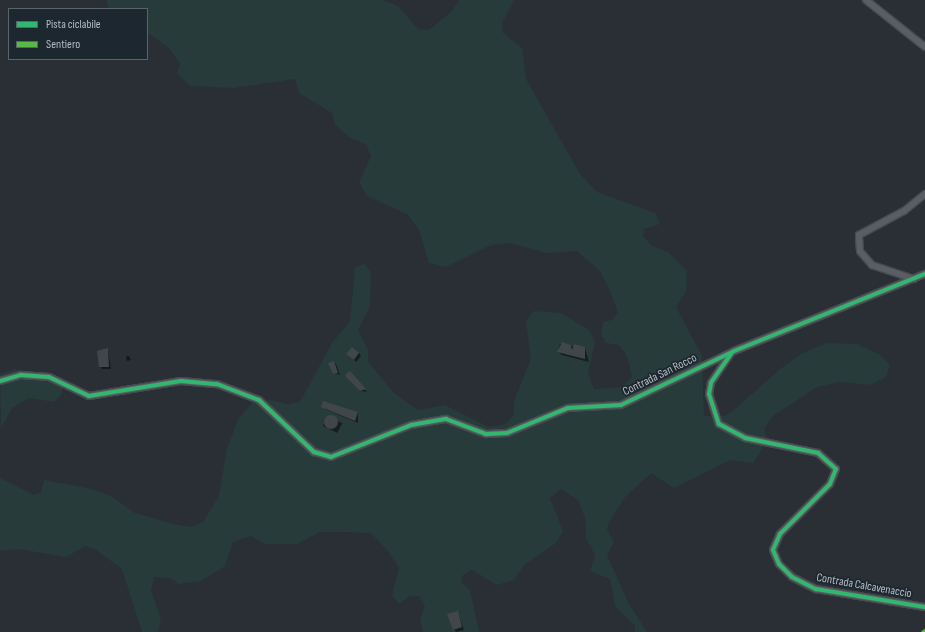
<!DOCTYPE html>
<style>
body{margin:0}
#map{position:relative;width:925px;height:632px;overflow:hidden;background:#292f35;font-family:"Sofia Sans Condensed",sans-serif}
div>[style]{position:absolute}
.green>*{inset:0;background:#273b3b}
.shadow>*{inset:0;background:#0007;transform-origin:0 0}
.building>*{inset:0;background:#41464b}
.round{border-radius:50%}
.roads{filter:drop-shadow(1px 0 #474b50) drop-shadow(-1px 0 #474b50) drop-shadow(0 1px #474b50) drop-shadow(0 -1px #474b50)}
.street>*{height:6px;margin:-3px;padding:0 3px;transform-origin:3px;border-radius:3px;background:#585e63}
.quiet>*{height:3px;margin-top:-1.5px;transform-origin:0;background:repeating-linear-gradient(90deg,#58b947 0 6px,transparent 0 9px)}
.cycleway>*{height:4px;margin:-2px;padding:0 2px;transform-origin:2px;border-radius:2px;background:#33b770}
span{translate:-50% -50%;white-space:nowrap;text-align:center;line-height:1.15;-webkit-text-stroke:3.5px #1d272f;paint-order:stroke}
.street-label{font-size:12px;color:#b3bdc6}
.legend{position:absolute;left:8px;top:8px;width:140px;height:52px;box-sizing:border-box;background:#1d272f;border:1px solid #59636b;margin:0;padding:5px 7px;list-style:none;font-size:12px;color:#b3bdc6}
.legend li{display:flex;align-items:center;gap:8px;height:20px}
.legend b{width:20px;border:1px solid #59636b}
</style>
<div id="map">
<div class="green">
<i style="clip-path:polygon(106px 0,383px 0,398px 6px,418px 29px,429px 30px,452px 11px,459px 0,514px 0,502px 23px,503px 33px,522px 48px,526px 79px,580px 174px,597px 192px,655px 213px,660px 224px,644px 229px,643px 236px,652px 246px,668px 252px,687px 271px,686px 291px,676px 307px,702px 356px,704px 416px,725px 416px,734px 410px,779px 370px,801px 354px,827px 343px,857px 344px,879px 354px,890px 365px,886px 377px,870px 385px,840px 382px,817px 387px,773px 416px,764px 429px,767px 437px,763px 448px,753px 463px,730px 460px,674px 488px,651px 473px,625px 497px,609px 522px,607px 529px,614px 542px,607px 555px,629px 604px,647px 632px,635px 632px,635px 626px,615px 606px,610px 579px,590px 571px,595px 555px,586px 538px,585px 518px,578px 500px,561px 489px,550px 498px,563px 531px,556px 543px,524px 565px,514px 580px,497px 585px,472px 570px,463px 575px,461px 582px,470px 590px,479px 632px,423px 632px,420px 619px,425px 607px,419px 596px,410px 596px,399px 604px,392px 595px,399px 568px,388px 551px,371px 533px,346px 532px,320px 532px,297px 544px,265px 544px,251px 536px,233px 542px,225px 566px,201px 581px,179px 584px,170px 578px,154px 577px,151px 591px,161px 619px,158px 632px,142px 632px,122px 569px,96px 550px,85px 546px,66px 557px,18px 549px,0 551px,0 478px,34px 495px,41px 492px,44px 480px,88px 488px,111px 496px,135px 513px,173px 524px,191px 527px,203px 522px,219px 496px,227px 448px,239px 418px,252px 403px,271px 400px,288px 404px,300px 402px,332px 343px,350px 321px,355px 267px,365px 264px,371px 273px,370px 306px,358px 330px,368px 350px,368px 362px,394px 393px,418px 410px,445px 405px,489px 427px,506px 424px,514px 414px,514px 401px,531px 359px,526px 321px,534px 311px,561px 313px,589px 330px,595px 342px,588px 373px,594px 389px,621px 387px,632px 377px,627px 356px,619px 345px,606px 343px,601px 334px,603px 322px,612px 320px,618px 312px,610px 291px,600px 271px,577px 251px,547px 253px,510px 243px,491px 245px,446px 267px,429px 263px,419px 230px,407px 214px,367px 196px,359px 182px,371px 156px,366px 145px,349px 137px,335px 125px,332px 113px,299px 93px,295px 79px,233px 88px,190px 86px,177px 73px,180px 64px,170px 49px,147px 32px,147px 9px,109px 9px)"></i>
<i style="clip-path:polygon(14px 369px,62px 377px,62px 394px,54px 402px,29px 398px,12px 408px,1px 428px,0 374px)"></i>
</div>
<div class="shadow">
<i style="clip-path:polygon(560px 344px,585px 348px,589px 362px,562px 355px,558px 352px)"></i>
<i style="clip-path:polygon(108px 350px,111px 369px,102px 369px,100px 366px)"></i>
<i style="clip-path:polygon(359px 353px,361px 356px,356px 362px,350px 356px)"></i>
<i style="clip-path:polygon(126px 356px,129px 356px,131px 360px,127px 361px)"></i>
<i style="clip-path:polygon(334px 362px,336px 364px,340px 375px,333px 373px)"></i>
<i style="clip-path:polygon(350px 372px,367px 392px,361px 391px)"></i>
<i style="clip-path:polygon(324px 402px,358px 413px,358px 423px,325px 409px)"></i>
<i style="left:328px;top:416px;width:16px;height:11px;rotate:27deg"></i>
<i style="clip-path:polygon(458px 613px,464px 630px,456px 632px,454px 629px)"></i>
</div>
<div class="building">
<i style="clip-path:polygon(562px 342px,571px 345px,572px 350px,574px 344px,585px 347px,585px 359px,557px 352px)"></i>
<i style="clip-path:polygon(352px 347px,359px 353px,354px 360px,346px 354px)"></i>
<i style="clip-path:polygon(108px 348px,109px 367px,99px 367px,97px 351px)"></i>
<i style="clip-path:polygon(334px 361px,338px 373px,333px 374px,328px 363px)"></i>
<i style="clip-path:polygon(350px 371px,366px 389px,360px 391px,347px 378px,345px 375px)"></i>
<i style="clip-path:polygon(323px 401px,358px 412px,355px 421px,321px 407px)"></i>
<i class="round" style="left:324px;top:415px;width:14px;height:14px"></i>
<i style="clip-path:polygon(458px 611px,462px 627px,453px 630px,447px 614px)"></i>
</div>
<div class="roads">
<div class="street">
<i style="left:866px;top:0;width:75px;rotate:38.5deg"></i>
<i style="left:914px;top:279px;width:44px;rotate:-161.6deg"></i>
<i style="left:872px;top:265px;width:18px;rotate:-131deg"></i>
<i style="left:860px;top:251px;width:16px;rotate:-94deg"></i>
<i style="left:859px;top:235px;width:51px;rotate:-28.1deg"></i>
<i style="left:904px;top:211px;width:27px;rotate:-39deg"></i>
<i style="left:731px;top:353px;width:36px;rotate:124deg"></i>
<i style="left:711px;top:383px;width:11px;rotate:100deg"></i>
<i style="left:709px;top:394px;width:32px;rotate:72deg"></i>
<i style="left:719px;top:424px;width:30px;rotate:28deg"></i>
<i style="left:745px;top:438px;width:75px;rotate:11.6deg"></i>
<i style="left:818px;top:453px;width:24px;rotate:42deg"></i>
<i style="left:836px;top:469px;width:16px;rotate:112deg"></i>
<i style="left:830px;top:484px;width:71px;rotate:135deg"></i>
<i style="left:780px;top:534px;width:17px;rotate:114deg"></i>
<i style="left:773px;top:550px;width:15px;rotate:67deg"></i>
<i style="left:779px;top:564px;width:18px;rotate:45deg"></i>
<i style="left:792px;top:577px;width:27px;rotate:27deg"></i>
<i style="left:816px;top:589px;width:110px;rotate:9.4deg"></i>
<i style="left:0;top:381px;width:22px;rotate:-16deg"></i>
<i style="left:21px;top:375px;width:28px;rotate:4deg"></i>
<i style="left:49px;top:377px;width:44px;rotate:25.4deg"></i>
<i style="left:89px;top:396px;width:93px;rotate:-9.3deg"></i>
<i style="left:181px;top:381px;width:36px;rotate:5deg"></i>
<i style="left:217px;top:384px;width:45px;rotate:20.9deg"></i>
<i style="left:259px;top:400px;width:76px;rotate:43.4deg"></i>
<i style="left:314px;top:452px;width:18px;rotate:16deg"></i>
<i style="left:331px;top:457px;width:86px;rotate:-21.8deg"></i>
<i style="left:411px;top:425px;width:36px;rotate:-10deg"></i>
<i style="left:446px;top:419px;width:43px;rotate:20.6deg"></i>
<i style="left:486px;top:434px;width:21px;rotate:-3deg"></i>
<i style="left:507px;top:433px;width:66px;rotate:-22.3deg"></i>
<i style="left:568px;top:408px;width:53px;rotate:-3.2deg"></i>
<i style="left:621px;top:405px;width:125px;rotate:-25.5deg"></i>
<i style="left:734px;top:351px;width:206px;rotate:-22deg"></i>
</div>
</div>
<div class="quiet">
<i style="left:922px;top:632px;width:4px;rotate:-34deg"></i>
</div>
<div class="cycleway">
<i style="left:731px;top:354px;width:35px;rotate:125deg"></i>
<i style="left:711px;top:383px;width:11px;rotate:100deg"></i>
<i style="left:709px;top:394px;width:32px;rotate:72deg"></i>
<i style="left:719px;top:424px;width:30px;rotate:28deg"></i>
<i style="left:745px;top:438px;width:75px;rotate:11.6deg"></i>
<i style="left:818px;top:453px;width:24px;rotate:42deg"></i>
<i style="left:836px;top:469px;width:16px;rotate:112deg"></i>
<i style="left:830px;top:484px;width:71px;rotate:135deg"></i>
<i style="left:780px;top:534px;width:17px;rotate:114deg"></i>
<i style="left:773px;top:550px;width:15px;rotate:67deg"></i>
<i style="left:779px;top:564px;width:18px;rotate:45deg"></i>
<i style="left:792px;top:577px;width:27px;rotate:27deg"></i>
<i style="left:816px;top:589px;width:110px;rotate:9.4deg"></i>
<i style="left:0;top:381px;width:22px;rotate:-16deg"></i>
<i style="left:21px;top:375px;width:28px;rotate:4deg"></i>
<i style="left:49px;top:377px;width:44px;rotate:25.4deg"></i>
<i style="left:89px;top:396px;width:93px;rotate:-9.3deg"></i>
<i style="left:181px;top:381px;width:36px;rotate:5deg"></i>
<i style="left:217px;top:384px;width:45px;rotate:20.9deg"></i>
<i style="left:259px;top:400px;width:76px;rotate:43.4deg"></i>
<i style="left:314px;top:452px;width:18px;rotate:16deg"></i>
<i style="left:331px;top:457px;width:86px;rotate:-21.8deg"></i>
<i style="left:411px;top:425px;width:36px;rotate:-10deg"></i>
<i style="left:446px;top:419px;width:43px;rotate:20.6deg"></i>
<i style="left:486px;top:434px;width:21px;rotate:-3deg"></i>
<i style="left:507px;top:433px;width:66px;rotate:-22.3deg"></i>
<i style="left:568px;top:408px;width:53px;rotate:-3.2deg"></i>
<i style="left:621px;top:405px;width:125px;rotate:-25.5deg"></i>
<i style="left:734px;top:351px;width:206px;rotate:-22deg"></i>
</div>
<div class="street-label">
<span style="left:660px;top:375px;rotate:-26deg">Contrada San Rocco</span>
<span style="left:864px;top:586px;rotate:10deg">Contrada Calcavenaccio</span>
</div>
<ul class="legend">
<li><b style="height:5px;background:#33b770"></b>Pista ciclabile</li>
<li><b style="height:5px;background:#58b947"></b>Sentiero</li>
</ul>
</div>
